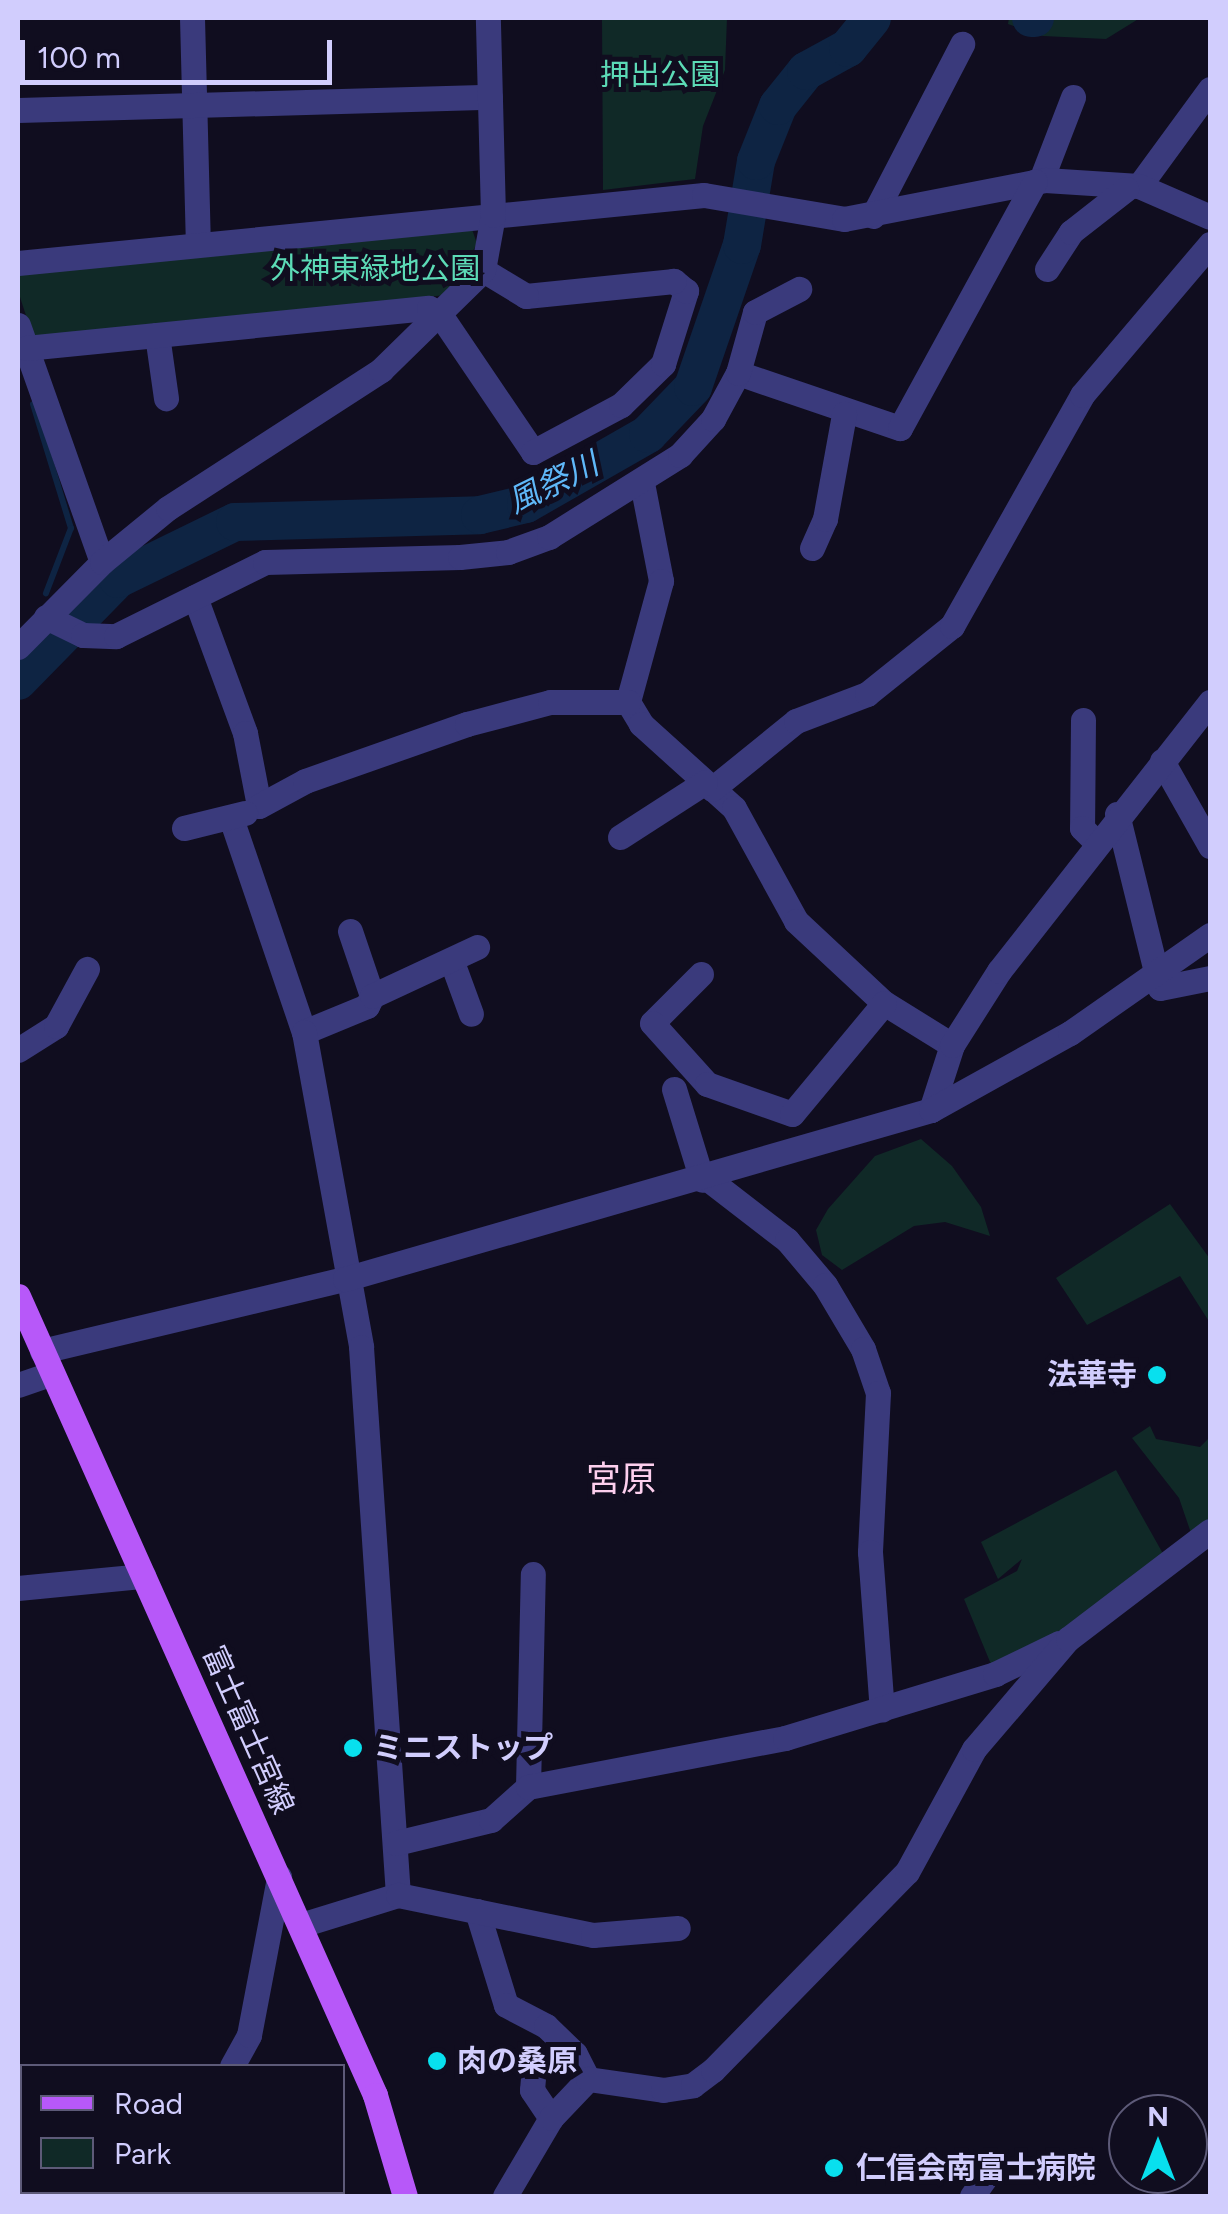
<!DOCTYPE html>
<meta charset="utf-8">
<style>
body{margin:0}
#map{position:relative;width:1228px;height:2214px;overflow:hidden;background:#100d1f;font-family:Figtree,"Noto Sans JP",sans-serif}
div>[style]{position:absolute}
.green>*{inset:0;background:#102927}
.stream>*{height:6px;margin:-3px;padding:0 3px;transform-origin:3px;border-radius:3px;background:#0e2443}
.river>*{height:38px;margin:-19px;padding:0 19px;transform-origin:19px;border-radius:19px;background:#0e2443}
.minor>*{height:25px;margin:-12.5px;padding:0 12.5px;transform-origin:12.5px;border-radius:12.5px;background:#3a3a7c}
.major>*{height:25px;margin:-12.5px;padding:0 12.5px;transform-origin:12.5px;border-radius:12.5px;background:#b758f9}
.dots>*{width:28px;height:28px;translate:-50% -50%;box-sizing:border-box;border:5px solid #100d1f;border-radius:50%}
span{translate:-50% -50%;white-space:nowrap;text-align:center;line-height:1.15;-webkit-text-stroke:10px #100d1f;paint-order:stroke}
.park-label{font-size:30px;color:#5cdab6}
.poi-label{font-size:30px;color:#d1cdfd;font-weight:700}
.right{translate:-100% -50%;text-align:right}
.left{translate:0 -50%;text-align:left}
.street-label{font-size:30px;color:#d1cdfd}
.water-label{font-size:32px;color:#5fb8f9;font-style:italic}
.quarter-label{font-size:35px;color:#fdcfee}
.frame{position:absolute;inset:0;border:20px solid #d1cdfd;pointer-events:none}
.legend{position:absolute;left:20px;top:2064px;width:325px;height:130px;box-sizing:border-box;background:#100d1f;border:2px solid #5d5a78;margin:0;padding:12px 18px;list-style:none;font-size:30px;color:#d1cdfd}
.legend li{display:flex;align-items:center;gap:20px;height:50px}
.legend b{width:50px;border:2px solid #5d5a78}
.north{position:absolute;left:1108px;top:2094px;width:100px;height:100px;box-sizing:border-box;background:#100d1f;border:2px solid #5d5a78;border-radius:50%;rotate:0deg;font-size:28px;font-weight:700;line-height:40px;text-align:center;color:#d1cdfd}
.north::after{content:'';display:block;margin:auto;width:35px;height:45px;background:#08e0ee;clip-path:polygon(50% 0,100% 100%,50% 72%,0 100%)}
.scale{position:absolute;left:20px;top:40px;width:312px;height:45px;box-sizing:border-box;border:5px solid #d1cdfd;border-top:0;padding-left:12px;font-size:30px;line-height:35px;white-space:nowrap;color:#d1cdfd;-webkit-text-stroke:8px #100d1f;paint-order:stroke}
</style>
<div id="map">
<div class="green">
<i style="clip-path:polygon(602px 18px,727px 18px,725px 70px,703px 126px,695px 179px,603px 190px)"></i>
<i style="clip-path:polygon(1009px 18px,1140px 18px,1106px 39px,1043px 36px,1008px 24px)"></i>
<i style="clip-path:polygon(471px 226px,477px 244px,446px 295px,33px 337px,18px 291px,18px 273px)"></i>
<i style="clip-path:polygon(921px 1139px,952px 1166px,981px 1207px,990px 1236px,945px 1222px,914px 1226px,842px 1270px,822px 1255px,816px 1230px,828px 1209px,875px 1156px)"></i>
<i style="clip-path:polygon(1170px 1204px,1210px 1259px,1210px 1323px,1180px 1276px,1087px 1325px,1056px 1278px)"></i>
<i style="clip-path:polygon(1150px 1426px,1156px 1439px,1200px 1447px,1210px 1437px,1210px 1522px,1191px 1533px,1179px 1498px,1132px 1438px)"></i>
<i style="clip-path:polygon(1116px 1470px,1166px 1559px,995px 1674px,964px 1599px,1017px 1571px,1022px 1559px,998px 1579px,981px 1542px)"></i>
</div>
<div class="stream">
<i style="left:33px;top:404px;width:130px;rotate:73deg"></i>
<i style="left:71px;top:528px;width:70px;rotate:111deg"></i>
<i style="left:41px;top:659px;width:24px;rotate:-85deg"></i>
</div>
<div class="river">
<i style="left:1031px;top:18px;width:4px"></i>
<i style="left:18px;top:681px;width:143px;rotate:-45.6deg"></i>
<i style="left:118px;top:579px;width:130px;rotate:-26deg"></i>
<i style="left:235px;top:522px;width:245px;rotate:-1.6deg"></i>
<i style="left:480px;top:515px;width:47px;rotate:-13.4deg"></i>
<i style="left:526px;top:504px;width:141px;rotate:-29.8deg"></i>
<i style="left:648px;top:434px;width:65px;rotate:-46.2deg"></i>
<i style="left:693px;top:387px;width:150px;rotate:-71deg"></i>
<i style="left:742px;top:245px;width:85px;rotate:-80.5deg"></i>
<i style="left:756px;top:161px;width:59px;rotate:-68.2deg"></i>
<i style="left:778px;top:106px;width:45px;rotate:-51.3deg"></i>
<i style="left:806px;top:71px;width:48px;rotate:-28.7deg"></i>
<i style="left:848px;top:48px;width:38px;rotate:-51deg"></i>
</div>
<div class="minor">
<i style="left:192px;top:18px;width:224px;rotate:88.5deg"></i>
<i style="left:18px;top:110px;width:472px;rotate:-1.6deg"></i>
<i style="left:1041px;top:180px;width:89px;rotate:-68.9deg"></i>
<i style="left:1139px;top:186px;width:120px;rotate:-53.8deg"></i>
<i style="left:873px;top:216px;width:194px;rotate:-62.6deg"></i>
<i style="left:18px;top:263px;width:689px;rotate:-5.66deg"></i>
<i style="left:704px;top:195px;width:142px;rotate:9.7deg"></i>
<i style="left:844px;top:219px;width:205px;rotate:-11deg"></i>
<i style="left:1045px;top:180px;width:94px;rotate:3.7deg"></i>
<i style="left:1139px;top:186px;width:77px;rotate:23.6deg"></i>
<i style="left:1047px;top:269px;width:44px;rotate:-57deg"></i>
<i style="left:1071px;top:232px;width:70px;rotate:-38deg"></i>
<i style="left:18px;top:325px;width:251px;rotate:70.5deg"></i>
<i style="left:157px;top:335px;width:64px;rotate:81.9deg"></i>
<i style="left:26px;top:348px;width:405px;rotate:-5.7deg"></i>
<i style="left:429px;top:308px;width:14px;rotate:34deg"></i>
<i style="left:441px;top:316px;width:164px;rotate:55.9deg"></i>
<i style="left:533px;top:452px;width:100px;rotate:-28.1deg"></i>
<i style="left:621px;top:405px;width:59px;rotate:-44.3deg"></i>
<i style="left:663px;top:364px;width:77px;rotate:-72.5deg"></i>
<i style="left:686px;top:291px;width:16px;rotate:-140deg"></i>
<i style="left:674px;top:281px;width:149px;rotate:174.2deg"></i>
<i style="left:526px;top:296px;width:50px;rotate:-148.8deg"></i>
<i style="left:738px;top:373px;width:171px;rotate:18.8deg"></i>
<i style="left:900px;top:428px;width:281px;rotate:-61.3deg"></i>
<i style="left:642px;top:483px;width:100px;rotate:79deg"></i>
<i style="left:661px;top:581px;width:125px;rotate:105.3deg"></i>
<i style="left:628px;top:702px;width:26px;rotate:59deg"></i>
<i style="left:641px;top:724px;width:125px;rotate:42.1deg"></i>
<i style="left:734px;top:808px;width:129px;rotate:61.2deg"></i>
<i style="left:796px;top:921px;width:120px;rotate:43deg"></i>
<i style="left:884px;top:1003px;width:80px;rotate:31.7deg"></i>
<i style="left:812px;top:548px;width:32px;rotate:-66deg"></i>
<i style="left:825px;top:519px;width:107px;rotate:-79.7deg"></i>
<i style="left:195px;top:597px;width:145px;rotate:69.8deg"></i>
<i style="left:245px;top:733px;width:74px;rotate:79.1deg"></i>
<i style="left:259px;top:806px;width:52px;rotate:-28.5deg"></i>
<i style="left:305px;top:781px;width:172px;rotate:-19.4deg"></i>
<i style="left:467px;top:724px;width:86px;rotate:-14.8deg"></i>
<i style="left:550px;top:702px;width:78px"></i>
<i style="left:46px;top:617px;width:41px;rotate:25.9deg"></i>
<i style="left:83px;top:635px;width:33px;rotate:2deg"></i>
<i style="left:116px;top:636px;width:166px;rotate:-26.4deg"></i>
<i style="left:265px;top:562px;width:195px;rotate:-1.5deg"></i>
<i style="left:460px;top:557px;width:48px;rotate:-5.9deg"></i>
<i style="left:508px;top:552px;width:44px;rotate:-20.1deg"></i>
<i style="left:549px;top:537px;width:155px;rotate:-32deg"></i>
<i style="left:680px;top:455px;width:49px;rotate:-47.5deg"></i>
<i style="left:713px;top:419px;width:52px;rotate:-61.5deg"></i>
<i style="left:738px;top:373px;width:63px;rotate:-74.4deg"></i>
<i style="left:755px;top:312px;width:50px;rotate:-27.6deg"></i>
<i style="left:18px;top:647px;width:120px;rotate:-45.3deg"></i>
<i style="left:102px;top:562px;width:85px;rotate:-39.3deg"></i>
<i style="left:168px;top:508px;width:254px;rotate:-32.9deg"></i>
<i style="left:381px;top:370px;width:143px;rotate:-44.4deg"></i>
<i style="left:483px;top:270px;width:56px;rotate:-79.7deg"></i>
<i style="left:493px;top:215px;width:197px;rotate:-91.5deg"></i>
<i style="left:1083px;top:720px;width:108px;rotate:90.5deg"></i>
<i style="left:1082px;top:828px;width:18px;rotate:45deg"></i>
<i style="left:1162px;top:761px;width:98px;rotate:60.5deg"></i>
<i style="left:712px;top:789px;width:108px;rotate:-39deg"></i>
<i style="left:796px;top:721px;width:76px;rotate:-20.8deg"></i>
<i style="left:867px;top:694px;width:109px;rotate:-38.7deg"></i>
<i style="left:952px;top:626px;width:265px;rotate:-60.6deg"></i>
<i style="left:1082px;top:395px;width:198px;rotate:-49.7deg"></i>
<i style="left:1117px;top:814px;width:179px;rotate:76.1deg"></i>
<i style="left:1160px;top:988px;width:51px;rotate:-11.3deg"></i>
<i style="left:232px;top:821px;width:223px;rotate:71.2deg"></i>
<i style="left:184px;top:828px;width:63px;rotate:-13.8deg"></i>
<i style="left:620px;top:837px;width:101px;rotate:-32.9deg"></i>
<i style="left:350px;top:931px;width:69px;rotate:71.3deg"></i>
<i style="left:372px;top:996px;width:11px;rotate:117deg"></i>
<i style="left:367px;top:1006px;width:68px;rotate:157.6deg"></i>
<i style="left:304px;top:1032px;width:320px;rotate:79.7deg"></i>
<i style="left:361px;top:1347px;width:549px;rotate:86.14deg"></i>
<i style="left:452px;top:962px;width:55px;rotate:69.9deg"></i>
<i style="left:701px;top:974px;width:69px;rotate:135deg"></i>
<i style="left:652px;top:1023px;width:82px;rotate:48deg"></i>
<i style="left:707px;top:1084px;width:90px;rotate:19.4deg"></i>
<i style="left:792px;top:1114px;width:144px;rotate:-50.3deg"></i>
<i style="left:372px;top:996px;width:116px;rotate:-25deg"></i>
<i style="left:18px;top:1050px;width:45px;rotate:-32.3deg"></i>
<i style="left:56px;top:1026px;width:65px;rotate:-61.5deg"></i>
<i style="left:674px;top:1089px;width:95px;rotate:72.9deg"></i>
<i style="left:931px;top:1110px;width:68px;rotate:-72.1deg"></i>
<i style="left:952px;top:1045px;width:88px;rotate:-57.6deg"></i>
<i style="left:999px;top:971px;width:342px;rotate:-51.9deg"></i>
<i style="left:708px;top:1179px;width:100px;rotate:37.7deg"></i>
<i style="left:787px;top:1240px;width:59px;rotate:49.8deg"></i>
<i style="left:825px;top:1285px;width:74px;rotate:59.3deg"></i>
<i style="left:863px;top:1349px;width:46px;rotate:71.2deg"></i>
<i style="left:878px;top:1393px;width:159px;rotate:92.9deg"></i>
<i style="left:870px;top:1552px;width:158px;rotate:85.7deg"></i>
<i style="left:42px;top:1351px;width:311px;rotate:-13.4deg"></i>
<i style="left:345px;top:1279px;width:610px;rotate:-16.09deg"></i>
<i style="left:931px;top:1110px;width:159px;rotate:-29deg"></i>
<i style="left:1070px;top:1033px;width:171px;rotate:-35deg"></i>
<i style="left:18px;top:1385px;width:36px;rotate:-19deg"></i>
<i style="left:18px;top:1588px;width:126px;rotate:-5.5deg"></i>
<i style="left:528px;top:1787px;width:213px;rotate:-88.7deg"></i>
<i style="left:396px;top:1843px;width:98px;rotate:-13.6deg"></i>
<i style="left:491px;top:1820px;width:50px;rotate:-41.7deg"></i>
<i style="left:528px;top:1787px;width:262px;rotate:-10.8deg"></i>
<i style="left:785px;top:1738px;width:220px;rotate:-16.9deg"></i>
<i style="left:995px;top:1674px;width:71px;rotate:-25.8deg"></i>
<i style="left:477px;top:1911px;width:98px;rotate:72.9deg"></i>
<i style="left:506px;top:2005px;width:45px;rotate:27.7deg"></i>
<i style="left:546px;top:2026px;width:40px;rotate:44deg"></i>
<i style="left:575px;top:2054px;width:28px;rotate:63deg"></i>
<i style="left:301px;top:1925px;width:102px;rotate:-17.2deg"></i>
<i style="left:398px;top:1895px;width:199px;rotate:11.6deg"></i>
<i style="left:593px;top:1935px;width:85px;rotate:-4.7deg"></i>
<i style="left:232px;top:2066px;width:35px;rotate:-61deg"></i>
<i style="left:249px;top:2035px;width:161px;rotate:-79.2deg"></i>
<i style="left:534px;top:2067px;width:23px;rotate:95deg"></i>
<i style="left:532px;top:2090px;width:34px;rotate:56deg"></i>
<i style="left:153px;top:2196px;width:4px;rotate:-63deg"></i>
<i style="left:505px;top:2196px;width:91px;rotate:-59.5deg"></i>
<i style="left:551px;top:2118px;width:54px;rotate:-46.5deg"></i>
<i style="left:588px;top:2079px;width:76px;rotate:8.3deg"></i>
<i style="left:663px;top:2090px;width:30px;rotate:-9deg"></i>
<i style="left:693px;top:2085px;width:25px;rotate:-37deg"></i>
<i style="left:713px;top:2070px;width:277px;rotate:-45.6deg"></i>
<i style="left:907px;top:1872px;width:140px;rotate:-61.4deg"></i>
<i style="left:974px;top:1749px;width:145px;rotate:-49.5deg"></i>
<i style="left:1068px;top:1639px;width:178px;rotate:-37.3deg"></i>
<i style="left:972px;top:2196px;width:43px;rotate:-54.5deg"></i>
</div>
<div class="major">
<i style="left:18px;top:1296px;width:875px;rotate:65.92deg"></i>
<i style="left:375px;top:2095px;width:105px;rotate:73.5deg"></i>
</div>
<div class="dots">
<i style="left:1157px;top:1375px;background:#08e0ee"></i>
<i style="left:353px;top:1748px;background:#08e0ee"></i>
<i style="left:437px;top:2061px;background:#08e0ee"></i>
<i style="left:834px;top:2168px;background:#08e0ee"></i>
</div>
<div class="park-label">
<span style="left:660px;top:75px">押出公園</span>
<span style="left:375px;top:269px">外神東緑地公園</span>
</div>
<div class="poi-label">
<span class="right" style="left:1137px;top:1375px">法華寺</span>
<span class="left" style="left:373px;top:1748px">ミニストップ</span>
<span class="left" style="left:457px;top:2061px">肉の桑原</span>
<span class="left" style="left:856px;top:2168px">仁信会南富士病院</span>
</div>
<div class="street-label">
<span style="left:248px;top:1730px;rotate:66deg">富士富士宮線</span>
</div>
<div class="water-label">
<span style="left:553px;top:483px;rotate:-26deg">風祭川</span>
</div>
<div class="quarter-label">
<span style="left:621px;top:1479px">宮原</span>
</div>
<div class="frame"></div>
<ul class="legend">
<li><b style="height:12px;background:#b758f9"></b>Road</li>
<li><b style="height:28px;background:#102927"></b>Park</li>
</ul>
<div class="north">N</div>
<div class="scale">100 m</div>
</div>
